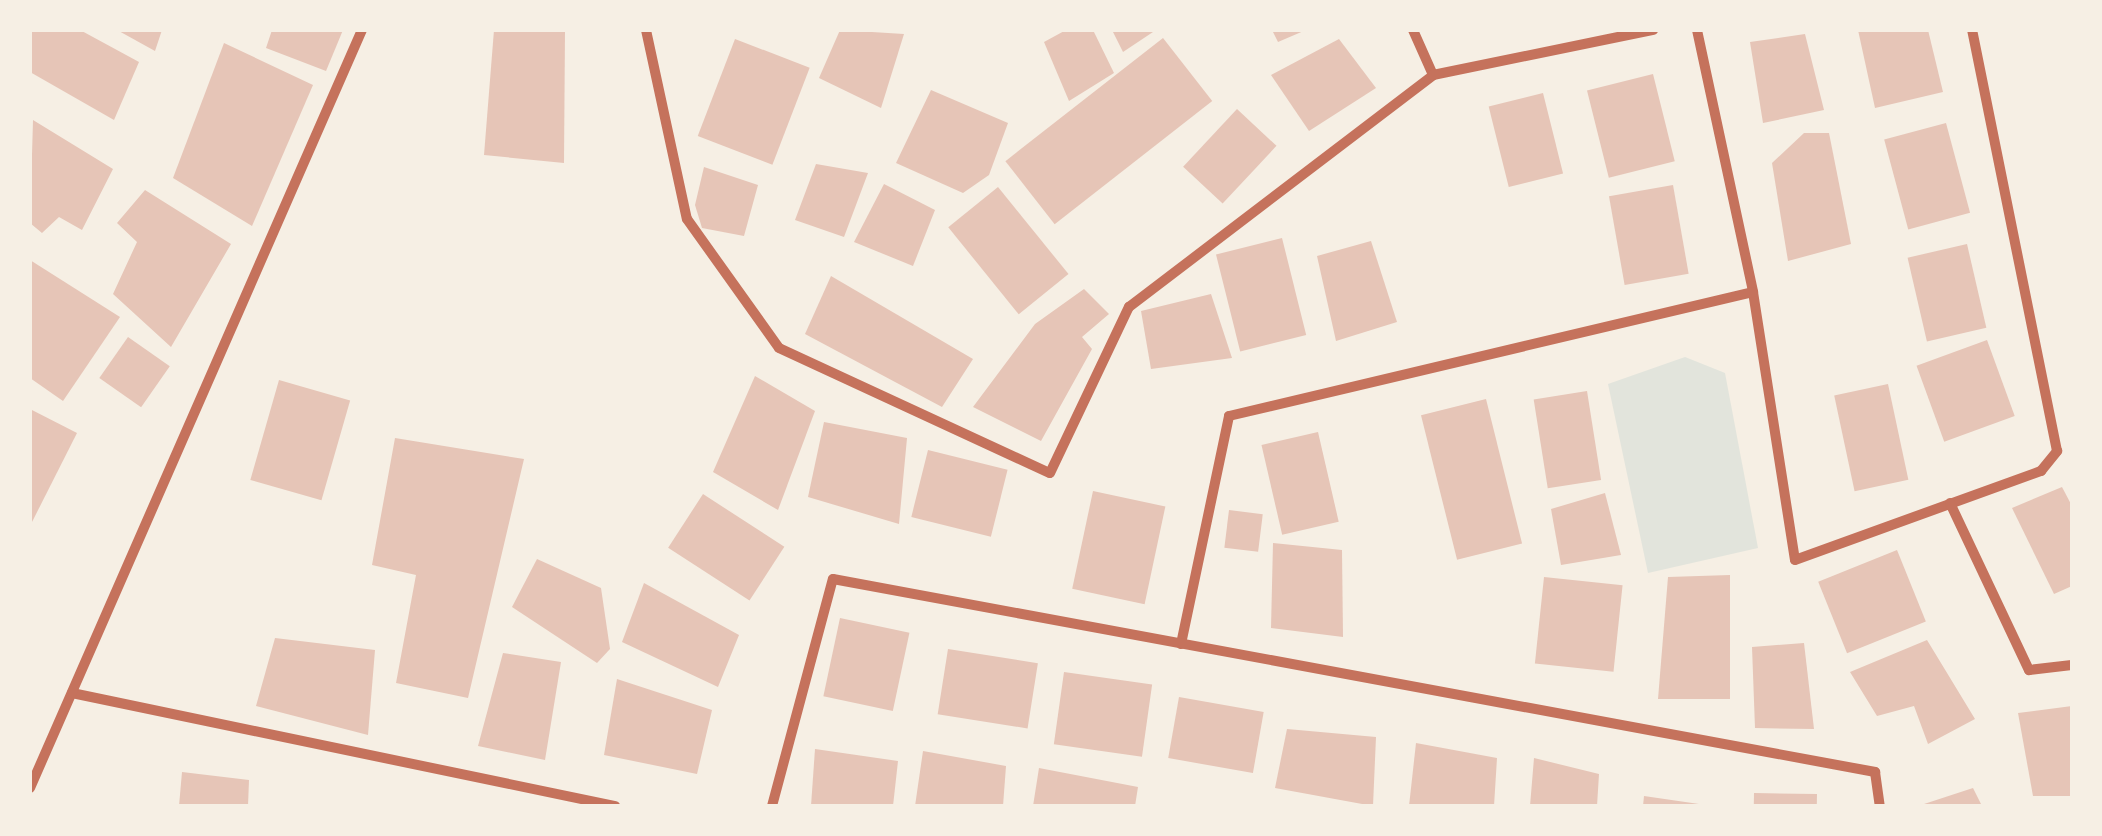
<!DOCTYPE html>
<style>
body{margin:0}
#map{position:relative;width:2102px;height:836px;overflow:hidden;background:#f6efe4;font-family:Barlow,sans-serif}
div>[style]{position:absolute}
.green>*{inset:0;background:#e2e4dc}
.building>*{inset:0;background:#e6c5b7;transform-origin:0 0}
.minor>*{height:10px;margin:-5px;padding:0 5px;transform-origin:5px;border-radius:5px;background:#c5725c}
span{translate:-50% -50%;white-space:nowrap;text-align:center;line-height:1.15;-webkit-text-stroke:8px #f6efe4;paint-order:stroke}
.frame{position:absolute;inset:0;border:32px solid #f6efe4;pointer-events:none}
</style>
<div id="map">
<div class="green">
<i style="clip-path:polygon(1685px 357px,1725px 373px,1758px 548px,1648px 573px,1608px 384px)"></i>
</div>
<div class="building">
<i style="clip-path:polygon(30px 30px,80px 30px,139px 62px,114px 120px,30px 72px)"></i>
<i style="clip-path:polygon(117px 30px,162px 30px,155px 51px)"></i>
<i style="clip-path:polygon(272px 30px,343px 30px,326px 71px,266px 48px)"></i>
<i style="clip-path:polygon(494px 30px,565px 30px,564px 163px,484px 155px)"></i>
<i style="clip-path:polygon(840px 30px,904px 34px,881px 108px,819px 78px)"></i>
<i style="clip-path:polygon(1066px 30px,1093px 30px,1114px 73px,1069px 101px,1044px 42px)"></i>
<i style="clip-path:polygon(1112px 30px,1156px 30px,1123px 52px)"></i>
<i style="clip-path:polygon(1272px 30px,1306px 30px,1278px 42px)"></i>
<i style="clip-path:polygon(1858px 30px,1928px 30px,1943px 92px,1875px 108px)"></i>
<i style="clip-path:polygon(1805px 34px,1824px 110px,1763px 123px,1750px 42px)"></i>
<i style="left:1163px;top:38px;width:80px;height:200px;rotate:52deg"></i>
<i style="left:735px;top:39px;width:80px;height:104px;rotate:21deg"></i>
<i style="clip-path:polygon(1339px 39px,1376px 88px,1309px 131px,1271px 75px)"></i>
<i style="clip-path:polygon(224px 43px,313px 85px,252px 226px,173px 178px)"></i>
<i style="left:1653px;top:74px;width:90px;height:68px;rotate:76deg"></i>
<i style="clip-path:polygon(931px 90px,1008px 123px,989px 175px,963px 193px,896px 163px)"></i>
<i style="left:1543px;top:93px;width:83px;height:56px;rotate:76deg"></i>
<i style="left:1237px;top:109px;width:54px;height:79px;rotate:43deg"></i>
<i style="clip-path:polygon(33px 120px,113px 169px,82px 230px,59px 217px,42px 233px,30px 223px)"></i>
<i style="left:1946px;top:123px;width:93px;height:64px;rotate:75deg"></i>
<i style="clip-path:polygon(1804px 133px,1829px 133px,1851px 244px,1788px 261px,1772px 163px)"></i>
<i style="clip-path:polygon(816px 164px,868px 173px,844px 237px,795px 220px)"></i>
<i style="clip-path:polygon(704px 167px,758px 185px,744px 236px,702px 228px,695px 205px)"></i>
<i style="clip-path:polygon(884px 184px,935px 210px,913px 266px,854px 242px)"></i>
<i style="left:1673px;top:185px;width:90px;height:65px;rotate:80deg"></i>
<i style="left:998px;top:187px;width:112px;height:64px;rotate:51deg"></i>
<i style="clip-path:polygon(145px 190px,231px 244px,171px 347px,113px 294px,137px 242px,117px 223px)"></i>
<i style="left:1282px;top:238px;width:100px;height:68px;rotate:76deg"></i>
<i style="clip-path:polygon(1371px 241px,1397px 322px,1336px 341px,1317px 256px)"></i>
<i style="left:1967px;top:244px;width:86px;height:61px;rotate:77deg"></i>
<i style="clip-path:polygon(30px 260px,120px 317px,63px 401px,30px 378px)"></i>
<i style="clip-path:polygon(831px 276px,973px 359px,942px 407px,805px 334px)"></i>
<i style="clip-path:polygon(1084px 289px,1109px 314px,1082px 337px,1092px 349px,1041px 441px,973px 407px,1035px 324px)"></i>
<i style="clip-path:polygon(1211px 294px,1232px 358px,1151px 369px,1141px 311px)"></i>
<i style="left:128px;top:337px;width:51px;height:50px;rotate:35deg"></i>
<i style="left:1987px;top:340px;width:81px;height:75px;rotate:70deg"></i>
<i style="clip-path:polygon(755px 376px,815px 411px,778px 510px,713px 472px)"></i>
<i style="left:279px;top:380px;width:74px;height:104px;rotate:16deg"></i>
<i style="left:1888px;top:384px;width:98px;height:55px;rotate:78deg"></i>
<i style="left:1587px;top:391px;width:90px;height:54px;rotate:81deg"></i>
<i style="left:1486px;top:399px;width:149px;height:67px;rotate:76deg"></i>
<i style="clip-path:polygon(30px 409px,77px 433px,30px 526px)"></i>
<i style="clip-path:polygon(824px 422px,907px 438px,899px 524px,808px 497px)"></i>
<i style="left:1318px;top:432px;width:92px;height:58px;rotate:77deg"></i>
<i style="clip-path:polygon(395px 438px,524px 459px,468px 698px,396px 683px,416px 575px,372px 565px)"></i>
<i style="left:928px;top:450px;width:82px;height:69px;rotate:14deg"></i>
<i style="clip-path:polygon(2062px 487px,2072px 506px,2072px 586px,2054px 594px,2012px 508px)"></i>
<i style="left:1093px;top:491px;width:74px;height:100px;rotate:12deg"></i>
<i style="clip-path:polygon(1605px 493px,1621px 555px,1561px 565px,1551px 509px)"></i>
<i style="left:703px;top:494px;width:97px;height:64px;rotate:33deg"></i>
<i style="left:1229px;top:510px;width:34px;height:38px;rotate:7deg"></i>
<i style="clip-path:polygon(1273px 543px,1342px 550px,1343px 637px,1271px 628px)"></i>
<i style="left:1897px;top:550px;width:77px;height:85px;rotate:68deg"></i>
<i style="clip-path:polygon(537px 559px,601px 588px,610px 649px,597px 663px,512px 607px)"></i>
<i style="clip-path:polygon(1730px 575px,1730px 699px,1658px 699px,1668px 577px)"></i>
<i style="left:1544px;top:577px;width:79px;height:87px;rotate:6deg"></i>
<i style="clip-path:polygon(644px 583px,739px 635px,718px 687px,622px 642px)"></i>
<i style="left:840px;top:618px;width:71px;height:80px;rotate:12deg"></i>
<i style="clip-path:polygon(275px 638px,375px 650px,368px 735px,256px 706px)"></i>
<i style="clip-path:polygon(1927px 640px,1975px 719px,1928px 744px,1914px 706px,1877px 716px,1850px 672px)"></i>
<i style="clip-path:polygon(1804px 643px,1814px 729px,1755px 728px,1752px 647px)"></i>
<i style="left:948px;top:649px;width:91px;height:66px;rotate:9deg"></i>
<i style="clip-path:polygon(503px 653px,561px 662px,545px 760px,478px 746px)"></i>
<i style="left:1064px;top:672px;width:89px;height:73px;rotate:8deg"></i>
<i style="clip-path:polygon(617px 679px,712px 710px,697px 774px,604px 755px)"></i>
<i style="left:1179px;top:697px;width:86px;height:62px;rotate:10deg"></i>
<i style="clip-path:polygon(2072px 706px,2072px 796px,2033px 796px,2018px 713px)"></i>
<i style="clip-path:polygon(1287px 729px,1376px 737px,1373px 806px,1275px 788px)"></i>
<i style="clip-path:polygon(1416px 743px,1497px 758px,1494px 806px,1409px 806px)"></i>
<i style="clip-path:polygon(815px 749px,898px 761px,893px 806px,811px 806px)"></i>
<i style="clip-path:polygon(923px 751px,1006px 766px,1003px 806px,915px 806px)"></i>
<i style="clip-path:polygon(1534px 758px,1599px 774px,1597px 806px,1530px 806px)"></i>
<i style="clip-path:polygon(1039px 768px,1138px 787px,1135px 806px,1033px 806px)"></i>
<i style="clip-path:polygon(182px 772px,249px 780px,248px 806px,179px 806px)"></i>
<i style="clip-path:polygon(1973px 788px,1982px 806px,1921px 806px,1921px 805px)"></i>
<i style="left:1754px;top:793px;width:63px;height:13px;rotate:1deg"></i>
<i style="clip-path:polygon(1644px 796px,1699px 804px,1698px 806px,1643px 806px)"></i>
</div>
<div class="minor">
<i style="left:646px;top:30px;width:193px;rotate:77.8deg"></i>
<i style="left:687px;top:219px;width:158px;rotate:54.5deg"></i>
<i style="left:779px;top:348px;width:298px;rotate:24.8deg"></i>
<i style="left:1050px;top:473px;width:184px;rotate:-64.6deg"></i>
<i style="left:1129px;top:307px;width:382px;rotate:-37.3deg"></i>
<i style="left:1413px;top:30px;width:49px;rotate:66deg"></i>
<i style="left:1433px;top:75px;width:225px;rotate:-11.6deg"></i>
<i style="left:1697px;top:30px;width:268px;rotate:77.9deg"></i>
<i style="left:1753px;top:292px;width:271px;rotate:81.1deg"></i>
<i style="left:1795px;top:560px;width:262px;rotate:-19.9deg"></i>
<i style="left:2041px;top:471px;width:26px;rotate:-51deg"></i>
<i style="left:2057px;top:451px;width:429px;rotate:-101.4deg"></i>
<i style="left:1950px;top:503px;width:185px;rotate:64.7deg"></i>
<i style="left:2029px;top:670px;width:43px;rotate:-6.6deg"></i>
<i style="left:1181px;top:644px;width:233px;rotate:-78.1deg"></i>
<i style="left:1229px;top:416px;width:538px;rotate:-13.31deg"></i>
<i style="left:72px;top:693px;width:555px;rotate:11.76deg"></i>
<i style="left:30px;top:788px;width:828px;rotate:-66.35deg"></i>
<i style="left:772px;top:806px;width:235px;rotate:-75deg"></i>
<i style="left:833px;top:579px;width:1060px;rotate:10.49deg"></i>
<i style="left:1875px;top:772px;width:34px;rotate:82deg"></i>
</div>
<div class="frame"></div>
</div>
